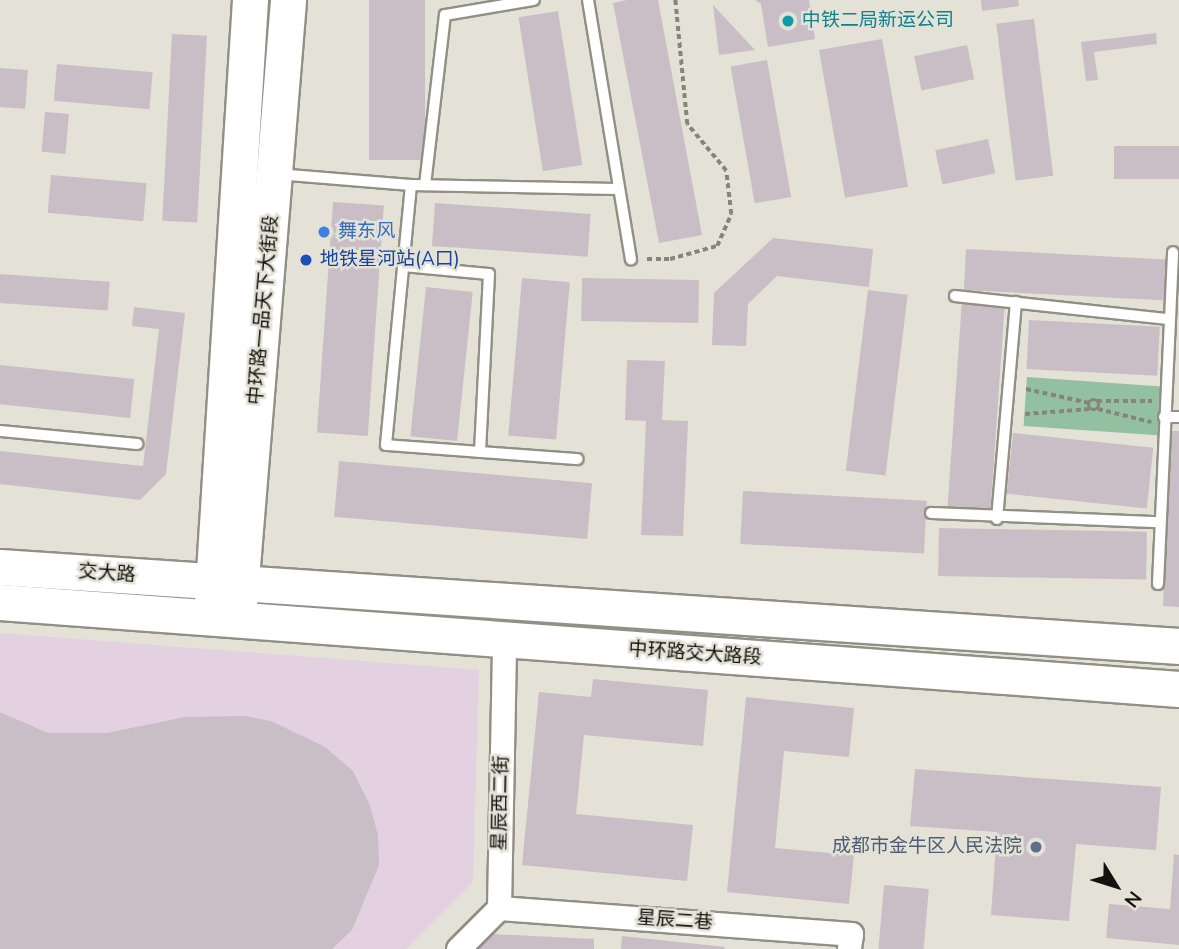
<!DOCTYPE html>
<meta charset="utf-8">
<style>
body{margin:0}
#map{position:relative;width:1179px;height:949px;overflow:hidden;background:#e4e2d6;font-family:"Nunito Sans","Noto Sans SC",sans-serif}
div>[style]{position:absolute}
.commercial>*{inset:0;background:#e3d1e2}
.green>*{inset:0;background:#92c0a0;transform-origin:0 0}
.building>*{inset:0;background:#c9bec5;transform-origin:0 0}
.path>*{height:3.5px;margin-top:-1.75px;transform-origin:0;background:repeating-linear-gradient(90deg,#86857c 0 5px,transparent 0 8.5px)}
.path>.ring{margin:-1.75px;padding:0;box-sizing:content-box;background:none;border:3.5px solid #86857c;border-radius:50%}
.roads{filter:drop-shadow(2px 0 #929085) drop-shadow(-2px 0 #929085) drop-shadow(0 2px #929085) drop-shadow(0 -2px #929085)}
.service>*{height:10px;margin:-5px;padding:0 5px;transform-origin:5px;border-radius:5px;background:#fff}
.minor>*{height:23px;margin:-11.5px;padding:0 11.5px;transform-origin:11.5px;border-radius:11.5px;background:#fff}
.primary>*{height:35px;margin:-17.5px;padding:0 17.5px;transform-origin:17.5px;border-radius:17.5px;background:#fff}
.dots>*{width:19px;height:19px;translate:-50% -50%;box-sizing:border-box;border:4px solid #e4e2d6;border-radius:50%}
span{translate:-50% -50%;white-space:nowrap;text-align:center;line-height:1.15;-webkit-text-stroke:5px #e4e2d6;paint-order:stroke}
.culture-label{font-size:19px;color:#0d838f}
.left{translate:0 -50%;text-align:left}
.shop-label{font-size:19px;color:#366cbe}
.transit-label{font-size:19px;color:#164399}
.street-label{font-size:19px;color:#13120e}
.service-label{font-size:19px;color:#4e5e75}
.right{translate:-100% -50%;text-align:right}
.north{position:absolute;left:1081px;top:851px;width:70px;height:70px;-webkit-text-stroke:5px #e4e2d6;paint-order:stroke;rotate:128deg;font-size:19px;font-weight:700;line-height:28px;text-align:center;color:#13120e}
.north::after{content:'';display:block;margin:auto;width:24px;height:32px;background:#13120e;clip-path:polygon(50% 0,100% 100%,50% 72%,0 100%)}
</style>
<div id="map">
<div class="commercial">
<i style="clip-path:polygon(0 633px,479px 670px,473px 882px,406px 949px,0 949px)"></i>
</div>
<div class="green">
<i style="left:1027px;top:377px;width:138px;height:49px;rotate:4deg"></i>
</div>
<div class="building">
<i style="left:369px;top:0;width:56px;height:160px"></i>
<i style="clip-path:polygon(627px 0,658px 0,702px 235px,659px 243px,613px 3px)"></i>
<i style="clip-path:polygon(755px 0,809px 0,815px 39px,768px 47px,761px 4px)"></i>
<i style="clip-path:polygon(981px 0,1018px 0,1019px 6px,982px 11px)"></i>
<i style="clip-path:polygon(713px 5px,755px 50px,719px 55px)"></i>
<i style="left:558px;top:11px;width:156px;height:40px;rotate:81deg"></i>
<i style="left:1034px;top:19px;width:158px;height:38px;rotate:83deg"></i>
<i style="clip-path:polygon(1156px 33px,1157px 44px,1094px 52px,1098px 80px,1086px 81px,1081px 42px)"></i>
<i style="left:172px;top:34px;width:35px;height:187px;rotate:3deg"></i>
<i style="left:882px;top:39px;width:150px;height:64px;rotate:80deg"></i>
<i style="left:967px;top:45px;width:35px;height:54px;rotate:78deg"></i>
<i style="left:767px;top:60px;width:139px;height:37px;rotate:80deg"></i>
<i style="left:57px;top:64px;width:96px;height:37px;rotate:5deg"></i>
<i style="left:0;top:68px;width:28px;height:39px;rotate:4deg"></i>
<i style="left:45px;top:112px;width:24px;height:40px;rotate:5deg"></i>
<i style="left:988px;top:139px;width:35px;height:54px;rotate:78deg"></i>
<i style="left:1179px;top:146px;width:33px;height:65px;rotate:90deg"></i>
<i style="left:51px;top:175px;width:96px;height:38px;rotate:5deg"></i>
<i style="left:333px;top:202px;width:51px;height:231px;rotate:4deg"></i>
<i style="left:435px;top:203px;width:156px;height:43px;rotate:4deg"></i>
<i style="clip-path:polygon(773px 238px,873px 249px,869px 287px,777px 276px,748px 304px,746px 346px,712px 345px,714px 293px)"></i>
<i style="left:966px;top:249px;width:204px;height:41px;rotate:3deg"></i>
<i style="left:0;top:274px;width:110px;height:29px;rotate:4deg"></i>
<i style="left:522px;top:278px;width:48px;height:158px;rotate:5deg"></i>
<i style="left:582px;top:278px;width:117px;height:43px;rotate:1deg"></i>
<i style="left:426px;top:287px;width:47px;height:150px;rotate:6deg"></i>
<i style="left:868px;top:290px;width:40px;height:182px;rotate:7deg"></i>
<i style="left:962px;top:300px;width:43px;height:210px;rotate:4deg"></i>
<i style="clip-path:polygon(134px 307px,185px 313px,166px 474px,140px 500px,0 484px,0 451px,143px 466px,159px 329px,132px 326px)"></i>
<i style="left:1029px;top:320px;width:131px;height:49px;rotate:3deg"></i>
<i style="clip-path:polygon(627px 360px,665px 361px,662px 420px,688px 421px,683px 536px,641px 535px,646px 421px,625px 420px)"></i>
<i style="left:0;top:365px;width:135px;height:39px;rotate:6deg"></i>
<i style="clip-path:polygon(1170px 431px,1179px 431px,1179px 607px,1163px 606px)"></i>
<i style="left:1013px;top:433px;width:141px;height:61px;rotate:6deg"></i>
<i style="left:339px;top:461px;width:254px;height:56px;rotate:5deg"></i>
<i style="left:743px;top:491px;width:184px;height:53px;rotate:3deg"></i>
<i style="left:939px;top:528px;width:208px;height:48px;rotate:1deg"></i>
<i style="clip-path:polygon(593px 679px,708px 690px,703px 746px,584px 735px,576px 814px,693px 825px,687px 881px,522px 865px,539px 692px,591px 697px)"></i>
<i style="clip-path:polygon(746px 697px,854px 708px,849px 757px,784px 751px,775px 848px,854px 855px,849px 904px,727px 892px)"></i>
<i style="clip-path:polygon(0 712px,48px 733px,107px 733px,185px 717px,245px 716px,271px 721px,325px 747px,353px 771px,369px 803px,378px 835px,379px 865px,352px 930px,332px 949px,0 949px)"></i>
<i style="clip-path:polygon(915px 769px,1161px 787px,1156px 850px,1076px 844px,1069px 921px,991px 915px,997px 832px,910px 826px)"></i>
<i style="clip-path:polygon(1174px 854px,1179px 855px,1179px 945px,1106px 938px,1109px 904px,1170px 909px)"></i>
<i style="left:884px;top:885px;width:45px;height:64px;rotate:5deg"></i>
<i style="clip-path:polygon(490px 934px,594px 939px,594px 949px,475px 949px)"></i>
<i style="clip-path:polygon(622px 936px,725px 947px,724px 949px,621px 949px)"></i>
</div>
<div class="path">
<i style="left:647px;top:259px;width:23px"></i>
<i style="left:670px;top:259px;width:49px;rotate:-15.5deg"></i>
<i style="left:717px;top:246px;width:35px;rotate:-66deg"></i>
<i style="left:731px;top:214px;width:43px;rotate:-96.6deg"></i>
<i style="left:726px;top:171px;width:61px;rotate:-129.7deg"></i>
<i style="left:687px;top:124px;width:125px;rotate:-95.5deg"></i>
<i style="left:1026px;top:389px;width:65px;rotate:12.5deg"></i>
<i class="ring" style="left:1088.5px;top:399.5px;width:7.5px;height:7.5px"></i>
<i style="left:1097px;top:401px;width:55px"></i>
<i style="left:1098px;top:409px;width:55px;rotate:13.8deg"></i>
<i style="left:1025px;top:414px;width:65px;rotate:-4.4deg"></i>
</div>
<div class="roads">
<div class="service">
<i style="left:588px;top:0;width:263px;rotate:80.6deg"></i>
<i style="left:277px;top:174px;width:134px;rotate:4.7deg"></i>
<i style="left:411px;top:185px;width:205px;rotate:1.1deg"></i>
<i style="left:411px;top:185px;width:261px;rotate:95.5deg"></i>
<i style="left:386px;top:445px;width:192px;rotate:4.2deg"></i>
<i style="left:425px;top:185px;width:171px;rotate:-83.3deg"></i>
<i style="left:445px;top:15px;width:90px;rotate:-9.6deg"></i>
<i style="left:403px;top:266px;width:86px;rotate:5.3deg"></i>
<i style="left:489px;top:274px;width:178px;rotate:92.9deg"></i>
<i style="left:955px;top:296px;width:214px;rotate:6.2deg"></i>
<i style="left:1164px;top:417px;width:15px"></i>
<i style="left:0;top:431px;width:138px;rotate:5.4deg"></i>
<i style="left:931px;top:513px;width:229px;rotate:2.3deg"></i>
<i style="left:997px;top:519px;width:218px;rotate:-85deg"></i>
<i style="left:1158px;top:584px;width:332px;rotate:-87.4deg"></i>
</div>
<div class="minor">
<i style="left:499px;top:908px;width:353px;rotate:4.2deg"></i>
<i style="left:851px;top:934px;width:15px;rotate:98deg"></i>
<i style="left:458px;top:949px;width:58px;rotate:-45deg"></i>
<i style="left:499px;top:908px;width:268px;rotate:-88.9deg"></i>
</div>
<div class="primary">
<i style="left:0;top:567px;width:1182px;rotate:3.83deg"></i>
<i style="left:0;top:602px;width:1182px;rotate:4.22deg"></i>
<i style="left:239px;top:603px;width:605px;rotate:-85.35deg"></i>
<i style="left:212px;top:604px;width:605px;rotate:-86.4deg"></i>
</div>
</div>
<div class="dots">
<i style="left:788px;top:21px;background:#0f9aa8"></i>
<i style="left:324px;top:232px;background:#3f7fe0"></i>
<i style="left:306px;top:260px;background:#1a4fb4"></i>
<i style="left:1036px;top:847px;background:#5c6f8a"></i>
</div>
<div class="culture-label">
<span class="left" style="left:802px;top:21px">中铁二局新运公司</span>
</div>
<div class="shop-label">
<span class="left" style="left:338px;top:232px">舞东风</span>
</div>
<div class="transit-label">
<span class="left" style="left:320px;top:260px">地铁星河站(A口)</span>
</div>
<div class="street-label">
<span style="left:264px;top:310px;rotate:-85deg">中环路一品天下大街段</span>
<span style="left:107px;top:574px;rotate:4deg">交大路</span>
<span style="left:695px;top:654px;rotate:4deg">中环路交大路段</span>
<span style="left:501px;top:803px;rotate:-89deg">星辰西二街</span>
<span style="left:675px;top:921px;rotate:4deg">星辰二巷</span>
</div>
<div class="service-label">
<span class="right" style="left:1022px;top:847px">成都市金牛区人民法院</span>
</div>
<div class="north">N</div>
</div>
